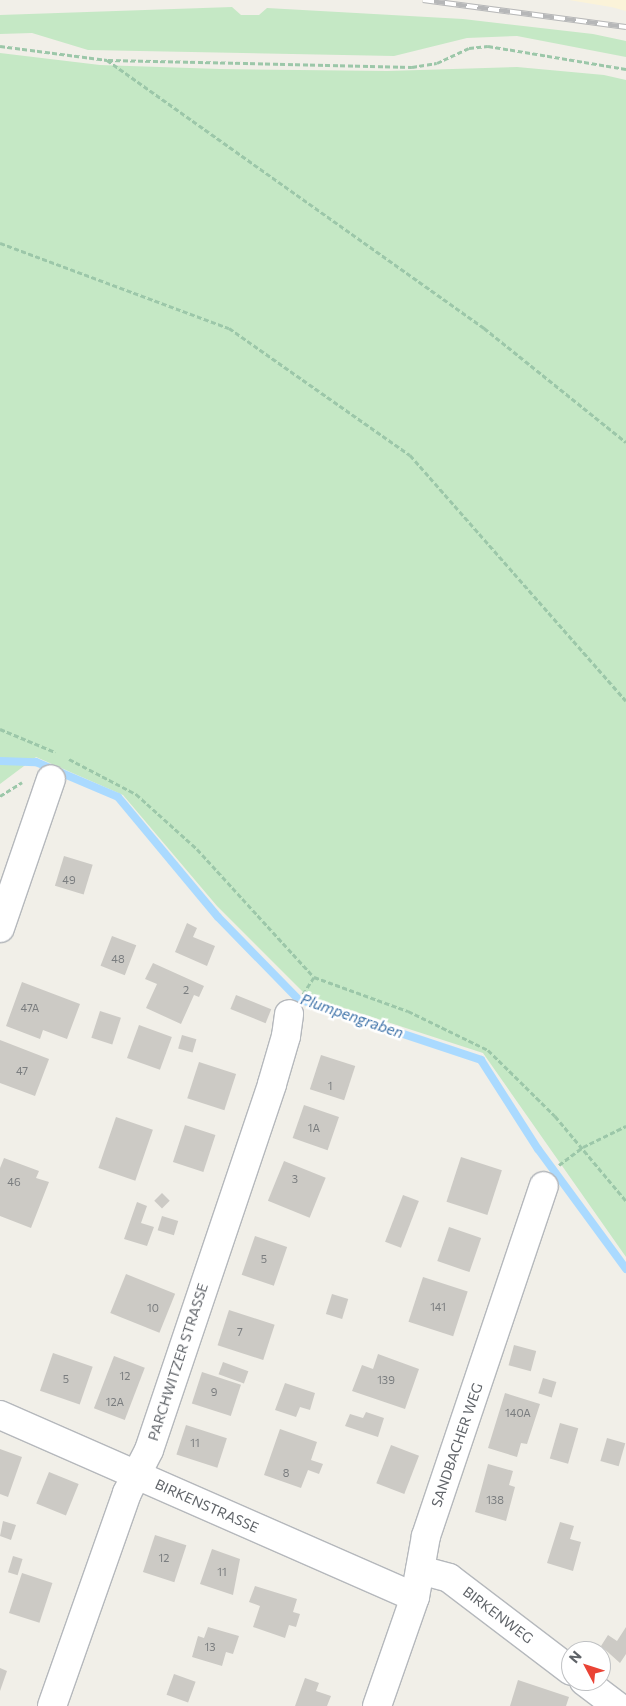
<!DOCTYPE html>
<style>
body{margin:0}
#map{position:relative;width:626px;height:1706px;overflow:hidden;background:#f1efe8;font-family:Commissioner,sans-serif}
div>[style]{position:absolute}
.green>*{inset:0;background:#c5e8c5}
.sand>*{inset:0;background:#fbf3d9}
.stream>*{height:8px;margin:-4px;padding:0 4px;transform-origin:4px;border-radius:4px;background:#aadaff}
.building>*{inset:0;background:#cccac5;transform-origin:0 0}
.path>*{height:3px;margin-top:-1.5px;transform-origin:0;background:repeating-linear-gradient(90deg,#9cc7a9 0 5px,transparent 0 7.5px)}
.roads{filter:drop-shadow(1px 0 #b5b8bc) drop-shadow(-1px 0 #b5b8bc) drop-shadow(0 1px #b5b8bc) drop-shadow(0 -1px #b5b8bc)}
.minor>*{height:28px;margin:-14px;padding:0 14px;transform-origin:14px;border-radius:14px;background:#fff}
.rail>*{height:5.5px;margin-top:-2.75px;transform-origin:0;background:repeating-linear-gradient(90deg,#fff 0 11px,#b6b7b8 0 22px);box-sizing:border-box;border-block:1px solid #b6b7b8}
span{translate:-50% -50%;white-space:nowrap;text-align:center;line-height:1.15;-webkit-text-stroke:5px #fff;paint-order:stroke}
.number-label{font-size:11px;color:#7a7d7f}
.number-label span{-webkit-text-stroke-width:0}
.street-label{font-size:14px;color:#5f6368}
.water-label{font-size:15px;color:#4174aa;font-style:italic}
.north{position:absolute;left:561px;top:1641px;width:50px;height:50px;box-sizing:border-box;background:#fff;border:1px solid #bfc1c3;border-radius:50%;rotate:310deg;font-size:14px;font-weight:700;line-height:20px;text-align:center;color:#5f6368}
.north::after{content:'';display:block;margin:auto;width:18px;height:22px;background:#ea4335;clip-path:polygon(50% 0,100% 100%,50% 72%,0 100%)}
</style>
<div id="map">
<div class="green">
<i style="clip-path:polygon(232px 7px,241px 15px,259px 15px,267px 8px,463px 19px,593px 34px,626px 41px,626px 57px,517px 36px,467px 38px,394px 56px,88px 50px,32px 33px,0 34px,0 15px)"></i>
<i style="clip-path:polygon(0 53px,100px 65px,220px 69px,387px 71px,517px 67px,604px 75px,626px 80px,626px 1257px,483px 1053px,307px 996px,217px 906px,123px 795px,36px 757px,0 784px)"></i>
</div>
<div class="sand">
<i style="clip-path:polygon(569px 0,626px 0,626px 11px,611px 7px)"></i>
</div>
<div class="stream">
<i style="left:0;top:761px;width:36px;rotate:2deg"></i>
<i style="left:36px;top:762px;width:89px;rotate:23.1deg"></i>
<i style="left:118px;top:797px;width:156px;rotate:50.2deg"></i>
<i style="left:218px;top:917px;width:115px;rotate:45.7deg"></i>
<i style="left:298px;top:999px;width:193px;rotate:18.4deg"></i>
<i style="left:481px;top:1060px;width:106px;rotate:57.4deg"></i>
<i style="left:538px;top:1149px;width:149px;rotate:53.7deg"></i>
</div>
<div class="building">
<i style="left:64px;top:856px;width:30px;height:31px;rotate:17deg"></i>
<i style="clip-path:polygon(187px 923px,197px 928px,193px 937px,215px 946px,207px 966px,175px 952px)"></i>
<i style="left:112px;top:936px;width:26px;height:32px;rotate:21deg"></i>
<i style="clip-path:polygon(153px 963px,204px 986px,199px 997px,194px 995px,181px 1024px,146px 1008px,157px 984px,145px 979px)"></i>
<i style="clip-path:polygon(22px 982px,80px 1004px,67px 1039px,43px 1030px,40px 1039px,6px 1026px)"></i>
<i style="left:236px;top:995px;width:38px;height:15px;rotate:22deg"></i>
<i style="left:100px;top:1011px;width:22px;height:28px;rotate:18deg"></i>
<i style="left:139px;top:1025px;width:35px;height:35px;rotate:20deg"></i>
<i style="left:182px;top:1035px;width:15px;height:14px;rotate:16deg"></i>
<i style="clip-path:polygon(0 1040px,49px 1059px,35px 1096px,0 1083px)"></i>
<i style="left:321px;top:1055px;width:36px;height:36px;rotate:18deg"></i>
<i style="left:199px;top:1062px;width:39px;height:38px;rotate:18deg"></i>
<i style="left:304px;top:1105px;width:37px;height:35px;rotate:19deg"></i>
<i style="left:116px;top:1117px;width:39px;height:54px;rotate:19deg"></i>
<i style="left:185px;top:1125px;width:32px;height:39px;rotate:18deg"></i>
<i style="left:461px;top:1157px;width:43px;height:47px;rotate:18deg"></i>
<i style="clip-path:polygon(4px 1158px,39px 1171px,36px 1178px,49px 1182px,31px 1228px,0 1216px,0 1168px)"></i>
<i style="left:284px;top:1161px;width:45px;height:43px;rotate:22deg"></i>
<i style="left:162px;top:1193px;width:11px;height:11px;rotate:45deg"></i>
<i style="left:403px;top:1195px;width:17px;height:50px;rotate:21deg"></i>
<i style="clip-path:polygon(137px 1202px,147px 1206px,141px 1223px,154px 1227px,147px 1246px,124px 1239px)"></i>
<i style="left:162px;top:1216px;width:17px;height:15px;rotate:17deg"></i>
<i style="left:449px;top:1227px;width:34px;height:36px;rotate:19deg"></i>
<i style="left:255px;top:1236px;width:34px;height:41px;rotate:19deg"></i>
<i style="left:126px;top:1274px;width:53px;height:42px;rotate:22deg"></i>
<i style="left:423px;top:1277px;width:47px;height:47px;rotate:18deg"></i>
<i style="left:332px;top:1294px;width:17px;height:21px;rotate:17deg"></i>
<i style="left:229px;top:1310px;width:48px;height:37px;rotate:18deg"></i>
<i style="left:514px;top:1345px;width:23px;height:21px;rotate:15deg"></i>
<i style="left:53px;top:1353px;width:42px;height:40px;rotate:19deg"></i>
<i style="clip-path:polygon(378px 1354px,419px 1369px,405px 1409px,352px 1391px,362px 1365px,373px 1369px)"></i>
<i style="left:114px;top:1356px;width:33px;height:56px;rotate:21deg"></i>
<i style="left:223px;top:1362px;width:27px;height:13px;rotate:20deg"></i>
<i style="left:202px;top:1372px;width:41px;height:33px;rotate:18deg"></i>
<i style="left:543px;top:1378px;width:14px;height:16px;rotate:17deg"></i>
<i style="clip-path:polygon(285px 1383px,315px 1393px,310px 1410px,300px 1407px,296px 1417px,275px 1410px)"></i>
<i style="clip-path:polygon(505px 1393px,540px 1404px,527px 1444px,521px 1443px,517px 1457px,488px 1448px)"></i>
<i style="clip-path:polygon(366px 1412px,384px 1418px,378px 1437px,345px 1426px,350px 1414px,363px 1418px)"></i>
<i style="left:560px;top:1423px;width:19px;height:37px;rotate:16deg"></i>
<i style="left:186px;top:1425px;width:43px;height:31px;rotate:18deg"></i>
<i style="clip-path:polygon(280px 1429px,317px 1442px,311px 1460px,323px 1464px,319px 1474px,308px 1470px,301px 1488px,264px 1475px)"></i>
<i style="left:607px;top:1438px;width:19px;height:24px;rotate:16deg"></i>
<i style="left:391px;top:1445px;width:30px;height:41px;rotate:21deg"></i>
<i style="clip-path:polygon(0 1449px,22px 1457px,8px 1497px,0 1494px)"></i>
<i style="clip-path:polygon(488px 1464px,513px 1471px,509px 1485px,515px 1487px,506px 1521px,475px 1512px)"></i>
<i style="left:49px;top:1472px;width:32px;height:34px;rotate:22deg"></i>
<i style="clip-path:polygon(3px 1521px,16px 1525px,11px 1540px,0 1536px)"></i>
<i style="clip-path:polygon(560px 1522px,574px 1526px,570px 1539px,581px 1542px,573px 1571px,547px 1563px)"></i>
<i style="left:155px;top:1535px;width:33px;height:39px;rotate:18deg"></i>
<i style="clip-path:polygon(212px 1549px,240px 1559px,233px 1595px,200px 1584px)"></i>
<i style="left:13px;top:1556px;width:10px;height:17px;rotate:17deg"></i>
<i style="left:22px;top:1573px;width:32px;height:42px;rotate:18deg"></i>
<i style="clip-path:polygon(255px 1586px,297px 1599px,293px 1612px,300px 1614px,296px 1627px,289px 1625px,285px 1638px,253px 1627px,260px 1606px,249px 1602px)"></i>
<i style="clip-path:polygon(208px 1627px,239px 1636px,233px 1654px,226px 1652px,222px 1666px,192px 1657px,198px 1636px,204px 1638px)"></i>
<i style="clip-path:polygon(626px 1627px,626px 1654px,620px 1663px,601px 1646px,608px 1635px,617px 1641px)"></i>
<i style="clip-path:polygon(0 1668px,7px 1671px,0 1691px)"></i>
<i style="left:174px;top:1674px;width:23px;height:22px;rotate:20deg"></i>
<i style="clip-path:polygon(305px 1678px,319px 1683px,316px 1691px,331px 1696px,327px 1706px,295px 1706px)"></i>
<i style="clip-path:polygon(518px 1680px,569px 1697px,566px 1706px,510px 1706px)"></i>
</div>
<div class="path">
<i style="left:0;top:46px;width:108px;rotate:7.5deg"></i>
<i style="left:107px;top:60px;width:463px;rotate:35.4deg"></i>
<i style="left:484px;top:328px;width:182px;rotate:38.8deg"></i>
<i style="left:108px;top:60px;width:304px;rotate:1.3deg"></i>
<i style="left:412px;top:67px;width:25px;rotate:-9deg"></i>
<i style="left:437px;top:63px;width:35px;rotate:-25deg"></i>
<i style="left:469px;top:48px;width:19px;rotate:-6deg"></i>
<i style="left:488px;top:46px;width:140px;rotate:9.5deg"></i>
<i style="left:0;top:243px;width:244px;rotate:20.4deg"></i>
<i style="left:229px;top:328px;width:221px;rotate:35.1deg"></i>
<i style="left:410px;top:455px;width:327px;rotate:48.7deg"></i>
<i style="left:0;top:729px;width:60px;rotate:22.7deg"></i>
<i style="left:69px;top:759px;width:76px;rotate:27.6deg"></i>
<i style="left:136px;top:794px;width:82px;rotate:42deg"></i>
<i style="left:197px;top:849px;width:173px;rotate:47.6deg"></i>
<i style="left:314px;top:977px;width:100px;rotate:19.9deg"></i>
<i style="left:408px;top:1011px;width:89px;rotate:26deg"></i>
<i style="left:488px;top:1050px;width:94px;rotate:44.6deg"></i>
<i style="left:555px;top:1116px;width:111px;rotate:50.1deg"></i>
<i style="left:0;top:796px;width:26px;rotate:-32deg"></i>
<i style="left:303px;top:994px;width:20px;rotate:-57deg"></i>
<i style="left:559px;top:1165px;width:30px;rotate:-37deg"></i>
<i style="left:583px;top:1147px;width:48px;rotate:-26deg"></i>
</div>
<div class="roads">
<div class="minor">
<i style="left:0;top:928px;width:157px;rotate:-71.1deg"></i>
<i style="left:0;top:1415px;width:453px;rotate:23.7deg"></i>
<i style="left:420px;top:1570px;width:30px;rotate:15deg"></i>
<i style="left:449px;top:1578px;width:153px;rotate:37.3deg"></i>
<i style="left:584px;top:1681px;width:41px;rotate:37.1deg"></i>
<i style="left:52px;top:1706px;width:226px;rotate:-70.6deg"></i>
<i style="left:127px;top:1493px;width:48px;rotate:-62.9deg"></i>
<i style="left:149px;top:1450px;width:386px;rotate:-71.4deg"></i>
<i style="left:272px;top:1084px;width:50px;rotate:-73.7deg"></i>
<i style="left:286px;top:1036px;width:22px;rotate:-82deg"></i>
<i style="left:377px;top:1706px;width:115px;rotate:-70.8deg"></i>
<i style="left:415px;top:1597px;width:62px;rotate:-79.8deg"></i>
<i style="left:426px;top:1536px;width:369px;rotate:-71.4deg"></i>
</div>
</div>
<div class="rail">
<i style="left:423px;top:0;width:205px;rotate:7.6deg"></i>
</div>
<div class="number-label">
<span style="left:69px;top:880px">49</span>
<span style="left:118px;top:959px">48</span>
<span style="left:186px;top:990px">2</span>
<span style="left:30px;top:1008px">47A</span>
<span style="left:22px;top:1071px">47</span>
<span style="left:330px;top:1086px">1</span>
<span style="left:314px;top:1128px">1A</span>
<span style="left:295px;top:1179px">3</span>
<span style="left:14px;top:1182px">46</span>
<span style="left:264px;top:1259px">5</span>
<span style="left:438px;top:1307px">141</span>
<span style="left:153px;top:1308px">10</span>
<span style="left:240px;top:1332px">7</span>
<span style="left:125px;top:1376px">12</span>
<span style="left:66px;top:1379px">5</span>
<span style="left:386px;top:1380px">139</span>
<span style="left:214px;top:1392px">9</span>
<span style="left:115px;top:1402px">12A</span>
<span style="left:518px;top:1413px">140A</span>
<span style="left:195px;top:1443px">11</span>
<span style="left:286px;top:1473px">8</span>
<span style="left:495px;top:1500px">138</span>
<span style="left:164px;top:1558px">12</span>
<span style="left:222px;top:1572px">11</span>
<span style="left:210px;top:1647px">13</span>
</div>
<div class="street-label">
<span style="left:178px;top:1362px;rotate:-72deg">PARCHWITZER STRASSE</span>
<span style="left:457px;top:1445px;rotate:-71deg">SANDBACHER WEG</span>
<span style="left:207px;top:1506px;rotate:24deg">BIRKENSTRASSE</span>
<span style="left:498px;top:1615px;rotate:37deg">BIRKENWEG</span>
</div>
<div class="water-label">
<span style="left:352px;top:1016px;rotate:19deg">Plumpengraben</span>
</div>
<div class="north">N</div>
</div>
